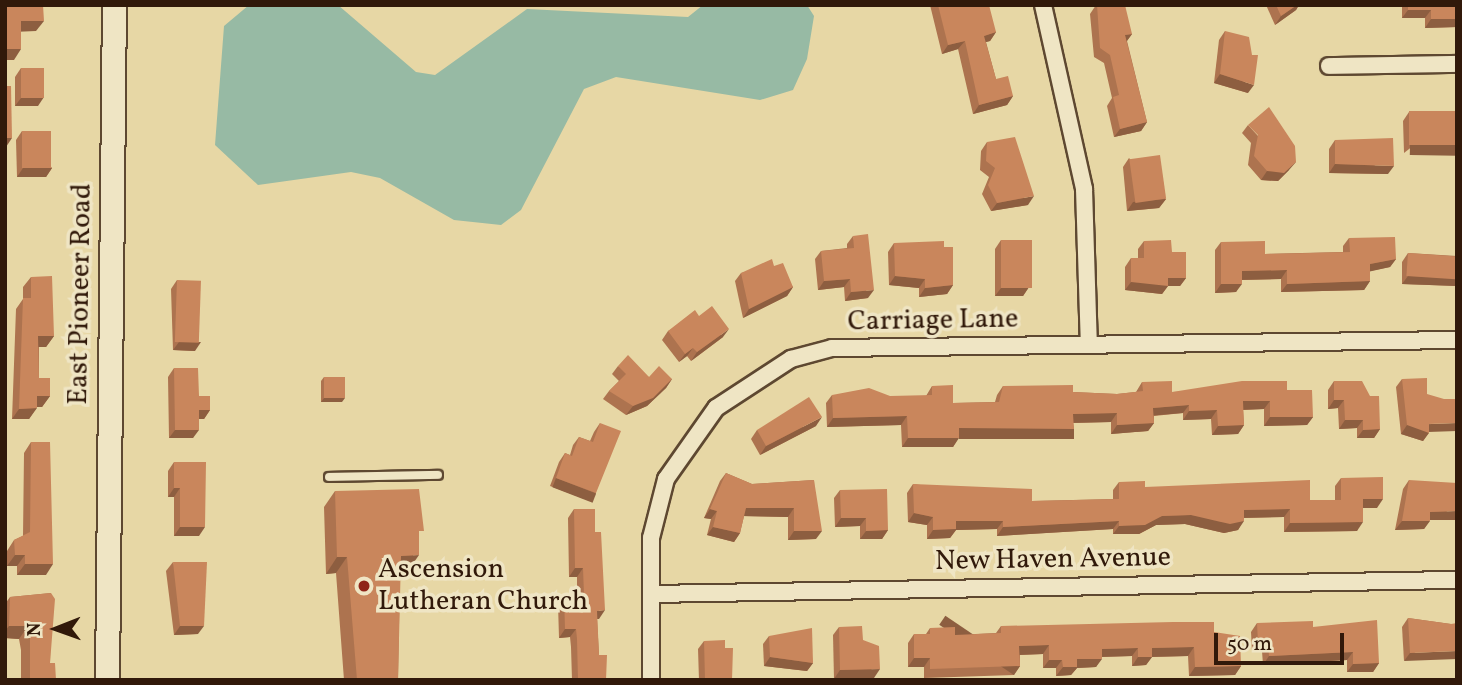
<!DOCTYPE html>
<style>
body{margin:0}
#map{position:relative;width:1462px;height:685px;overflow:hidden;background:#e7d7a5;font-family:Vollkorn,serif}
div>[style]{position:absolute}
.water>*{inset:0;background:#97baa4}
.roads{filter:drop-shadow(2px 0 #5e4831) drop-shadow(-2px 0 #5e4831) drop-shadow(0 2px #5e4831) drop-shadow(0 -2px #5e4831)}
.service>*{height:8px;margin:-4px;padding:0 4px;transform-origin:4px;border-radius:4px;background:#efe5c4}
.minor>*{height:16px;margin:-8px;padding:0 8px;transform-origin:8px;border-radius:8px;background:#efe5c4}
.secondary>*{height:23px;margin:-11.5px;padding:0 11.5px;transform-origin:11.5px;border-radius:11.5px;background:#efe5c4}
.wall>*{inset:0;background:#ad734f}
.shaded-wall>*{inset:0;background:#8d5e40;transform-origin:0 0}
.building>*{inset:0;background:#c9865c;transform-origin:0 0}
.dots>*{width:19px;height:19px;translate:-50% -50%;box-sizing:border-box;border:4px solid #efe5c4;border-radius:50%}
span{translate:-50% -50%;white-space:nowrap;text-align:center;line-height:1.15;-webkit-text-stroke:7px #efe5c4;paint-order:stroke}
.street-label{font-size:28px;color:#31190a}
.poi-label{font-size:28px;color:#31190a}
.left{translate:0 -50%;text-align:left}
.frame{position:absolute;inset:0;border:7px solid #31190a;pointer-events:none}
.north{position:absolute;left:21px;top:594px;width:70px;height:70px;-webkit-text-stroke:5px #efe5c4;paint-order:stroke;rotate:269deg;font-size:19px;font-weight:700;line-height:28px;text-align:center;color:#31190a}
.north::after{content:'';display:block;margin:auto;width:24px;height:32px;background:#31190a;clip-path:polygon(50% 0,100% 100%,50% 72%,0 100%)}
.scale{position:absolute;left:1214px;top:633px;width:130px;height:32px;box-sizing:border-box;border:4px solid #31190a;border-top:0;padding-left:9px;font-size:21px;line-height:24px;white-space:nowrap;color:#31190a;-webkit-text-stroke:5px #efe5c4;paint-order:stroke}
</style>
<div id="map">
<div class="water">
<i style="clip-path:polygon(249px 5px,338px 5px,416px 72px,435px 75px,527px 9px,688px 17px,703px 5px,807px 5px,814px 16px,807px 59px,793px 90px,760px 100px,616px 77px,584px 89px,521px 210px,501px 225px,454px 220px,380px 178px,351px 172px,258px 185px,215px 145px,224px 26px)"></i>
</div>
<div class="roads">
<div class="service">
<i style="left:329px;top:477px;width:109px;rotate:-1.1deg"></i>
</div>
<div class="minor">
<i style="left:1043px;top:5px;width:189px;rotate:77.4deg"></i>
<i style="left:1084px;top:189px;width:156px;rotate:88.2deg"></i>
<i style="left:1329px;top:66px;width:128px;rotate:-0.9deg"></i>
<i style="left:651px;top:594px;width:806px;rotate:-1deg"></i>
<i style="left:651px;top:680px;width:142px;rotate:-90deg"></i>
<i style="left:651px;top:538px;width:61px;rotate:-75.7deg"></i>
<i style="left:666px;top:479px;width:87px;rotate:-54.8deg"></i>
<i style="left:716px;top:408px;width:90px;rotate:-33.2deg"></i>
<i style="left:791px;top:359px;width:42px;rotate:-15deg"></i>
<i style="left:832px;top:348px;width:625px;rotate:-0.73deg"></i>
</div>
<div class="secondary">
<i style="left:107px;top:680px;width:675px;rotate:-89.41deg"></i>
</div>
</div>
<div class="wall">
<i style="clip-path:polygon(930px 5px,973px 5px,996px 32px,990px 41px,986px 42px,996px 79px,1013px 96px,1007px 105px,973px 114px,958px 49px,942px 54px)"></i>
<i style="clip-path:polygon(1096px 5px,1132px 34px,1127px 41px,1147px 122px,1141px 131px,1114px 137px,1107px 106px,1112px 98px,1104px 63px,1094px 57px,1090px 14px)"></i>
<i style="clip-path:polygon(1266px 5px,1299px 5px,1296px 10px,1275px 25px)"></i>
<i style="clip-path:polygon(1336px 5px,1457px 5px,1457px 27px,1425px 28px,1425px 18px,1402px 18px,1402px 5px,1336px 7px)"></i>
<i style="clip-path:polygon(1225px 31px,1248px 93px,1214px 83px,1219px 40px)"></i>
<i style="clip-path:polygon(21px 68px,38px 106px,15px 106px,15px 77px)"></i>
<i style="clip-path:polygon(1457px 111px,1404px 153px,1403px 121px,1409px 112px)"></i>
<i style="clip-path:polygon(1248px 125px,1289px 170px,1278px 181px,1261px 180px,1248px 165px,1251px 143px,1242px 133px)"></i>
<i style="clip-path:polygon(22px 131px,52px 168px,46px 177px,17px 177px,16px 140px)"></i>
<i style="clip-path:polygon(1335px 140px,1388px 174px,1329px 173px,1329px 149px)"></i>
<i style="clip-path:polygon(987px 142px,1028px 205px,991px 211px,982px 194px,989px 177px,980px 170px,981px 151px)"></i>
<i style="clip-path:polygon(1129px 158px,1166px 199px,1159px 208px,1127px 211px,1123px 167px)"></i>
<i style="clip-path:polygon(853px 236px,868px 298px,845px 301px,844px 287px,818px 290px,815px 259px,821px 251px,847px 248px,847px 244px)"></i>
<i style="clip-path:polygon(1349px 238px,1396px 259px,1390px 267px,1370px 271px,1370px 281px,1364px 290px,1281px 292px,1281px 279px,1242px 280px,1236px 292px,1215px 293px,1215px 250px,1221px 242px,1265px 254px,1343px 252px,1343px 246px)"></i>
<i style="clip-path:polygon(1001px 240px,1029px 287px,1023px 296px,995px 296px,995px 249px)"></i>
<i style="clip-path:polygon(1144px 241px,1172px 252px,1186px 278px,1180px 286px,1168px 286px,1162px 294px,1125px 290px,1125px 267px,1131px 258px,1138px 258px,1138px 249px)"></i>
<i style="clip-path:polygon(894px 243px,944px 247px,953px 285px,947px 294px,919px 297px,919px 288px,889px 285px,888px 252px)"></i>
<i style="clip-path:polygon(1408px 253px,1457px 256px,1457px 286px,1402px 284px,1402px 262px)"></i>
<i style="clip-path:polygon(774px 266px,793px 287px,787px 296px,743px 318px,735px 281px,741px 273px)"></i>
<i style="clip-path:polygon(31px 277px,54px 336px,46px 347px,39px 347px,39px 378px,50px 396px,42px 407px,37px 407px,29px 419px,12px 419px,16px 309px,23px 299px,23px 287px)"></i>
<i style="clip-path:polygon(177px 280px,195px 351px,173px 350px,171px 289px)"></i>
<i style="clip-path:polygon(699px 316px,723px 337px,691px 361px,687px 356px,679px 362px,662px 340px,668px 331px)"></i>
<i style="clip-path:polygon(618px 366px,649px 377px,672px 379px,666px 388px,647px 406px,626px 415px,603px 399px,609px 391px,619px 381px,612px 374px)"></i>
<i style="clip-path:polygon(174px 368px,210px 410px,204px 419px,199px 419px,193px 438px,169px 438px,168px 377px)"></i>
<i style="clip-path:polygon(324px 377px,342px 402px,321px 402px,321px 381px)"></i>
<i style="clip-path:polygon(1402px 379px,1427px 394px,1429px 432px,1423px 441px,1401px 434px,1396px 387px)"></i>
<i style="clip-path:polygon(1334px 381px,1380px 429px,1374px 438px,1357px 438px,1357px 428px,1339px 429px,1338px 408px,1328px 409px,1328px 390px)"></i>
<i style="clip-path:polygon(1142px 382px,1172px 392px,1287px 390px,1313px 417px,1307px 425px,1264px 426px,1264px 409px,1243px 410px,1244px 425px,1238px 434px,1212px 435px,1211px 419px,1183px 420px,1183px 413px,1154px 416px,1154px 423px,1148px 431px,1111px 434px,1111px 422px,1073px 423px,1074px 429px,1068px 438px,959px 437px,953px 447px,902px 447px,901px 425px,827px 427px,826px 403px,832px 395px,890px 396px,926px 396px,932px 386px,953px 403px,995px 402px,997px 395px,1003px 386px,1073px 392px,1117px 394px,1136px 392px)"></i>
<i style="clip-path:polygon(600px 423px,596px 493px,590px 501px,550px 486px,559px 462px,565px 453px,570px 455px,573px 445px,579px 437px,590px 441px,594px 432px)"></i>
<i style="clip-path:polygon(816px 426px,760px 455px,751px 439px,757px 430px)"></i>
<i style="clip-path:polygon(31px 442px,46px 575px,17px 575px,17px 566px,7px 566px,7px 551px,14px 540px,23px 536px,24px 453px)"></i>
<i style="clip-path:polygon(174px 462px,199px 536px,174px 536px,174px 497px,168px 497px,168px 471px)"></i>
<i style="clip-path:polygon(726px 473px,752px 484px,814px 480px,816px 539px,788px 540px,788px 517px,744px 516px,740px 533px,734px 542px,707px 535px,711px 519px,704px 518px,720px 481px)"></i>
<i style="clip-path:polygon(1341px 478px,1377px 508px,1363px 508px,1357px 531px,1284px 532px,1284px 517px,1244px 518px,1238px 530px,1224px 533px,1185px 524px,1156px 525px,1139px 534px,1113px 534px,1113px 529px,997px 536px,997px 529px,956px 530px,950px 538px,927px 539px,927px 525px,908px 522px,907px 493px,913px 484px,1032px 501px,1113px 499px,1113px 490px,1119px 482px,1145px 487px,1310px 500px,1335px 500px,1335px 486px)"></i>
<i style="clip-path:polygon(1409px 480px,1457px 520px,1430px 520px,1424px 529px,1395px 530px,1403px 489px)"></i>
<i style="clip-path:polygon(840px 490px,888px 530px,882px 539px,860px 539px,860px 526px,835px 527px,834px 498px)"></i>
<i style="clip-path:polygon(335px 491px,419px 538px,408px 571px,400px 571px,398px 680px,344px 680px,336px 573px,326px 574px,324px 507px)"></i>
<i style="clip-path:polygon(574px 509px,595px 532px,599px 619px,597px 619px,599px 655px,606px 680px,572px 680px,571px 647px,570px 637px,559px 638px,558px 604px,564px 595px,577px 595px,577px 577px,569px 577px,568px 518px)"></i>
<i style="clip-path:polygon(173px 562px,198px 634px,174px 635px,166px 571px)"></i>
<i style="clip-path:polygon(51px 593px,50px 663px,56px 680px,21px 680px,21px 650px,19px 639px,5px 638px,5px 604px,10px 597px)"></i>
<i style="clip-path:polygon(1408px 618px,1451px 624px,1404px 661px,1402px 627px)"></i>
<i style="clip-path:polygon(1257px 623px,1313px 627px,1379px 663px,1373px 672px,1347px 672px,1347px 660px,1263px 665px,1262px 651px,1252px 651px,1251px 632px)"></i>
<i style="clip-path:polygon(1001px 626px,1214px 632px,1241px 666px,1235px 675px,1189px 676px,1188px 656px,1152px 657px,1146px 665px,1132px 666px,1132px 656px,1102px 657px,1096px 667px,1077px 668px,1071px 675px,1056px 676px,1056px 668px,1043px 668px,1043px 654px,1020px 655px,1020px 666px,1014px 675px,924px 678px,924px 667px,908px 667px,908px 643px,914px 634px,926px 634px,930px 628px,955px 635px,996px 633px)"></i>
<i style="clip-path:polygon(839px 627px,863px 640px,874px 678px,834px 679px,833px 635px)"></i>
<i style="clip-path:polygon(769px 636px,813px 663px,807px 671px,764px 666px,763px 644px)"></i>
<i style="clip-path:polygon(704px 641px,725px 648px,732px 680px,699px 680px,698px 649px)"></i>
</div>
<div class="shaded-wall">
<i style="clip-path:polygon(1297px 5px,1299px 5px,1296px 10px,1275px 25px,1281px 16px)"></i>
<i style="clip-path:polygon(1337px 5px,1402px 5px,1336px 7px)"></i>
<i style="clip-path:polygon(1408px 10px,1431px 10px,1425px 18px,1402px 18px)"></i>
<i style="clip-path:polygon(1431px 19px,1457px 19px,1457px 27px,1425px 28px)"></i>
<i style="clip-path:polygon(21px 21px,44px 21px,36px 31px,13px 32px)"></i>
<i style="clip-path:polygon(996px 32px,990px 41px,978px 44px,984px 36px)"></i>
<i style="clip-path:polygon(1132px 34px,1126px 42px,1125px 35px)"></i>
<i style="clip-path:polygon(965px 41px,958px 49px,942px 54px,948px 45px)"></i>
<i style="clip-path:polygon(5px 49px,21px 49px,14px 60px,5px 60px)"></i>
<i style="clip-path:polygon(1220px 74px,1254px 85px,1248px 93px,1214px 83px)"></i>
<i style="clip-path:polygon(1013px 96px,1007px 105px,973px 114px,979px 105px)"></i>
<i style="clip-path:polygon(44px 97px,38px 106px,15px 106px,21px 98px)"></i>
<i style="clip-path:polygon(1147px 122px,1141px 131px,1114px 137px,1120px 129px)"></i>
<i style="clip-path:polygon(5px 138px,12px 138px,6px 147px,5px 147px)"></i>
<i style="left:1410px;top:144px;width:47px;height:11px;rotate:1deg"></i>
<i style="clip-path:polygon(1296px 162px,1289px 170px,1278px 181px,1261px 180px,1267px 171px)"></i>
<i style="clip-path:polygon(1335px 164px,1394px 166px,1388px 174px,1329px 173px)"></i>
<i style="clip-path:polygon(23px 168px,52px 168px,46px 177px,17px 177px)"></i>
<i style="clip-path:polygon(1034px 196px,1028px 205px,991px 211px,997px 203px)"></i>
<i style="clip-path:polygon(1166px 199px,1159px 208px,1127px 211px,1133px 202px)"></i>
<i style="clip-path:polygon(1396px 259px,1390px 267px,1363px 273px,1370px 264px)"></i>
<i style="clip-path:polygon(1287px 270px,1281px 279px,1236px 280px,1242px 271px)"></i>
<i style="clip-path:polygon(895px 276px,925px 279px,919px 288px,889px 285px)"></i>
<i style="clip-path:polygon(1408px 276px,1457px 277px,1457px 286px,1402px 284px)"></i>
<i style="clip-path:polygon(1168px 278px,1186px 278px,1180px 286px,1168px 286px,1162px 294px,1125px 290px,1131px 282px)"></i>
<i style="clip-path:polygon(850px 279px,844px 287px,818px 290px,824px 281px)"></i>
<i style="clip-path:polygon(1370px 281px,1364px 290px,1281px 292px,1287px 284px)"></i>
<i style="clip-path:polygon(1221px 284px,1242px 284px,1236px 292px,1215px 293px)"></i>
<i style="clip-path:polygon(953px 285px,947px 294px,919px 297px,925px 288px)"></i>
<i style="clip-path:polygon(793px 287px,787px 296px,743px 318px,749px 309px)"></i>
<i style="clip-path:polygon(1029px 287px,1023px 296px,995px 296px,1001px 288px)"></i>
<i style="clip-path:polygon(874px 290px,868px 298px,845px 301px,851px 292px)"></i>
<i style="clip-path:polygon(729px 329px,723px 337px,691px 361px,697px 352px)"></i>
<i style="clip-path:polygon(38px 336px,54px 336px,46px 347px,31px 347px)"></i>
<i style="clip-path:polygon(179px 342px,201px 342px,195px 351px,173px 350px)"></i>
<i style="clip-path:polygon(693px 348px,687px 356px,679px 362px,685px 354px)"></i>
<i style="clip-path:polygon(672px 379px,666px 388px,647px 406px,626px 415px,633px 406px)"></i>
<i style="clip-path:polygon(37px 396px,50px 396px,42px 407px,29px 407px)"></i>
<i style="clip-path:polygon(324px 398px,345px 398px,342px 402px,321px 402px)"></i>
<i style="clip-path:polygon(1334px 400px,1344px 400px,1338px 408px,1328px 409px)"></i>
<i style="clip-path:polygon(1243px 401px,1270px 401px,1264px 409px,1237px 410px)"></i>
<i style="clip-path:polygon(1189px 405px,1183px 413px,1147px 416px,1153px 408px)"></i>
<i style="clip-path:polygon(37px 408px,29px 419px,12px 419px,19px 409px)"></i>
<i style="clip-path:polygon(199px 410px,210px 410px,204px 419px,193px 419px)"></i>
<i style="clip-path:polygon(1217px 410px,1211px 419px,1183px 420px,1189px 411px)"></i>
<i style="clip-path:polygon(1117px 413px,1111px 422px,1067px 423px,1073px 414px)"></i>
<i style="clip-path:polygon(907px 416px,901px 425px,827px 427px,833px 418px)"></i>
<i style="clip-path:polygon(822px 417px,816px 426px,760px 455px,766px 446px)"></i>
<i style="clip-path:polygon(1270px 417px,1313px 417px,1307px 425px,1264px 426px)"></i>
<i style="clip-path:polygon(1345px 420px,1363px 420px,1357px 428px,1339px 429px)"></i>
<i style="clip-path:polygon(1154px 423px,1148px 431px,1111px 434px,1117px 425px)"></i>
<i style="clip-path:polygon(1457px 423px,1457px 431px,1428px 432px,1429px 433px,1423px 441px,1401px 434px,1407px 425px)"></i>
<i style="clip-path:polygon(1244px 425px,1238px 434px,1212px 435px,1218px 426px)"></i>
<i style="left:959px;top:428px;width:115px;height:11px"></i>
<i style="clip-path:polygon(1380px 429px,1374px 438px,1357px 438px,1363px 430px)"></i>
<i style="clip-path:polygon(175px 430px,199px 430px,193px 438px,169px 438px)"></i>
<i style="clip-path:polygon(908px 438px,959px 438px,953px 447px,902px 447px)"></i>
<i style="left:556px;top:478px;width:43px;height:10px;rotate:21deg"></i>
<i style="clip-path:polygon(174px 488px,180px 488px,174px 497px,168px 497px)"></i>
<i style="clip-path:polygon(1363px 499px,1383px 499px,1377px 508px,1357px 508px)"></i>
<i style="clip-path:polygon(746px 508px,794px 508px,788px 517px,740px 516px)"></i>
<i style="clip-path:polygon(710px 509px,717px 511px,711px 519px,704px 518px)"></i>
<i style="clip-path:polygon(1290px 509px,1284px 517px,1238px 518px,1244px 510px)"></i>
<i style="clip-path:polygon(1457px 511px,1457px 520px,1424px 520px,1430px 512px)"></i>
<i style="clip-path:polygon(914px 513px,933px 517px,927px 525px,908px 522px)"></i>
<i style="clip-path:polygon(1191px 515px,1244px 521px,1238px 530px,1224px 533px,1185px 524px,1156px 525px,1139px 534px,1113px 534px,1119px 526px,1162px 516px)"></i>
<i style="clip-path:polygon(841px 518px,866px 518px,860px 526px,835px 527px)"></i>
<i style="clip-path:polygon(956px 521px,1003px 521px,997px 529px,956px 530px,950px 538px,927px 539px,933px 530px)"></i>
<i style="clip-path:polygon(1119px 521px,1113px 529px,997px 536px,1003px 527px)"></i>
<i style="clip-path:polygon(1402px 521px,1430px 521px,1424px 529px,1395px 530px)"></i>
<i style="clip-path:polygon(1363px 522px,1357px 531px,1284px 532px,1290px 523px)"></i>
<i style="clip-path:polygon(180px 527px,205px 527px,199px 536px,174px 536px)"></i>
<i style="clip-path:polygon(713px 527px,740px 533px,734px 542px,707px 535px)"></i>
<i style="clip-path:polygon(888px 530px,882px 539px,860px 539px,866px 531px)"></i>
<i style="clip-path:polygon(794px 531px,822px 531px,816px 539px,788px 540px)"></i>
<i style="clip-path:polygon(15px 555px,25px 555px,17px 566px,7px 566px)"></i>
<i style="clip-path:polygon(419px 555px,408px 571px,389px 572px,401px 556px)"></i>
<i style="clip-path:polygon(337px 557px,347px 557px,336px 573px,326px 574px)"></i>
<i style="clip-path:polygon(25px 564px,53px 564px,46px 575px,17px 575px)"></i>
<i style="clip-path:polygon(575px 568px,583px 568px,577px 577px,569px 577px)"></i>
<i style="clip-path:polygon(605px 610px,599px 619px,591px 619px,597px 611px)"></i>
<i style="clip-path:polygon(9px 626px,28px 626px,19px 639px,5px 638px,5px 631px)"></i>
<i style="clip-path:polygon(180px 626px,204px 626px,198px 634px,174px 635px)"></i>
<i style="clip-path:polygon(565px 629px,576px 629px,570px 637px,559px 638px)"></i>
<i style="clip-path:polygon(1268px 642px,1262px 651px,1252px 651px,1258px 643px)"></i>
<i style="clip-path:polygon(1049px 645px,1043px 654px,1013px 655px,1019px 646px)"></i>
<i style="clip-path:polygon(1194px 647px,1188px 656px,1146px 657px,1152px 648px)"></i>
<i style="clip-path:polygon(1138px 648px,1132px 656px,1096px 657px,1102px 649px)"></i>
<i style="clip-path:polygon(1457px 651px,1457px 659px,1404px 661px,1410px 653px)"></i>
<i style="clip-path:polygon(1353px 652px,1347px 660px,1263px 665px,1269px 656px)"></i>
<i style="clip-path:polygon(770px 657px,813px 663px,807px 671px,764px 666px)"></i>
<i style="clip-path:polygon(1138px 657px,1152px 657px,1146px 665px,1132px 666px)"></i>
<i style="clip-path:polygon(914px 658px,930px 658px,924px 667px,908px 667px)"></i>
<i style="clip-path:polygon(1077px 659px,1102px 659px,1096px 667px,1077px 668px,1071px 675px,1056px 676px,1063px 667px)"></i>
<i style="clip-path:polygon(1049px 660px,1062px 660px,1056px 668px,1043px 668px)"></i>
<i style="clip-path:polygon(1379px 663px,1373px 672px,1347px 672px,1353px 664px)"></i>
<i style="left:1020px;top:666px;width:11px;height:90px;rotate:124deg"></i>
<i style="clip-path:polygon(1241px 666px,1235px 675px,1189px 676px,1195px 667px)"></i>
<i style="clip-path:polygon(880px 669px,874px 678px,834px 679px,840px 670px)"></i>
</div>
<div class="building">
<i style="clip-path:polygon(5px 5px,43px 5px,44px 21px,21px 21px,21px 49px,5px 49px)"></i>
<i style="clip-path:polygon(938px 5px,989px 5px,996px 32px,984px 36px,996px 79px,1008px 76px,1013px 96px,979px 105px,965px 41px,948px 45px)"></i>
<i style="clip-path:polygon(1097px 5px,1125px 5px,1132px 34px,1125px 35px,1147px 122px,1120px 129px,1113px 97px,1119px 95px,1110px 55px,1100px 48px)"></i>
<i style="clip-path:polygon(1276px 5px,1297px 5px,1281px 16px)"></i>
<i style="clip-path:polygon(1408px 5px,1457px 5px,1457px 19px,1431px 19px,1431px 10px,1408px 10px)"></i>
<i style="clip-path:polygon(1225px 31px,1249px 37px,1252px 55px,1258px 55px,1254px 85px,1220px 74px)"></i>
<i style="left:21px;top:68px;width:23px;height:30px"></i>
<i style="clip-path:polygon(5px 86px,11px 86px,12px 138px,5px 138px)"></i>
<i style="clip-path:polygon(1269px 107px,1295px 146px,1296px 162px,1284px 173px,1267px 171px,1254px 156px,1258px 135px,1248px 125px)"></i>
<i style="left:1457px;top:111px;width:34px;height:48px;rotate:90deg"></i>
<i style="left:22px;top:131px;width:29px;height:37px"></i>
<i style="clip-path:polygon(1015px 137px,1034px 196px,997px 203px,988px 185px,995px 168px,986px 161px,987px 142px)"></i>
<i style="clip-path:polygon(1393px 138px,1394px 166px,1335px 164px,1335px 140px)"></i>
<i style="left:1160px;top:155px;width:44px;height:31px;rotate:82deg"></i>
<i style="clip-path:polygon(868px 234px,874px 290px,851px 292px,850px 279px,824px 281px,821px 251px,854px 248px,853px 236px)"></i>
<i style="clip-path:polygon(1395px 237px,1396px 259px,1370px 264px,1370px 281px,1287px 284px,1287px 270px,1242px 271px,1242px 284px,1221px 284px,1221px 242px,1265px 241px,1265px 254px,1350px 252px,1349px 238px)"></i>
<i style="left:1001px;top:240px;width:31px;height:48px"></i>
<i style="clip-path:polygon(1171px 240px,1172px 252px,1186px 252px,1186px 278px,1168px 278px,1168px 286px,1131px 282px,1131px 258px,1144px 258px,1144px 241px)"></i>
<i style="clip-path:polygon(944px 241px,944px 247px,953px 247px,953px 285px,925px 288px,925px 279px,895px 276px,894px 243px)"></i>
<i style="left:1408px;top:253px;width:49px;height:23px;rotate:4deg"></i>
<i style="clip-path:polygon(772px 259px,774px 266px,783px 263px,793px 287px,749px 309px,741px 273px)"></i>
<i style="clip-path:polygon(52px 276px,54px 336px,38px 336px,39px 378px,50px 378px,50px 396px,37px 396px,37px 408px,19px 409px,23px 298px,31px 298px,31px 277px)"></i>
<i style="left:177px;top:280px;width:24px;height:62px;rotate:2deg"></i>
<i style="clip-path:polygon(712px 306px,729px 329px,697px 352px,693px 348px,685px 354px,668px 331px,695px 310px,699px 316px)"></i>
<i style="clip-path:polygon(628px 355px,649px 377px,659px 366px,672px 379px,653px 398px,633px 406px,609px 391px,626px 374px,618px 366px)"></i>
<i style="clip-path:polygon(174px 368px,198px 368px,199px 396px,210px 396px,210px 410px,199px 410px,199px 430px,175px 430px)"></i>
<i style="left:324px;top:377px;width:21px;height:21px"></i>
<i style="clip-path:polygon(1427px 378px,1427px 394px,1444px 399px,1457px 399px,1457px 423px,1429px 424px,1429px 433px,1407px 425px,1402px 379px)"></i>
<i style="clip-path:polygon(1172px 381px,1172px 392px,1242px 381px,1287px 381px,1287px 390px,1312px 390px,1313px 417px,1270px 417px,1270px 401px,1243px 401px,1244px 425px,1218px 426px,1217px 410px,1189px 411px,1189px 405px,1153px 408px,1154px 423px,1117px 425px,1117px 413px,1073px 414px,1074px 429px,959px 428px,959px 438px,908px 438px,907px 416px,833px 418px,832px 395px,869px 388px,890px 396px,932px 395px,932px 386px,953px 385px,953px 403px,999px 402px,1003px 386px,1073px 385px,1073px 392px,1117px 394px,1143px 391px,1142px 382px)"></i>
<i style="clip-path:polygon(1334px 381px,1362px 381px,1370px 396px,1379px 396px,1380px 429px,1363px 430px,1363px 420px,1345px 420px,1344px 400px,1334px 400px)"></i>
<i style="clip-path:polygon(809px 397px,822px 417px,766px 446px,757px 430px)"></i>
<i style="clip-path:polygon(600px 423px,621px 431px,596px 493px,556px 478px,565px 453px,572px 456px,579px 437px,593px 442px)"></i>
<i style="clip-path:polygon(31px 442px,50px 442px,53px 564px,25px 564px,25px 555px,15px 555px,14px 540px,30px 532px)"></i>
<i style="clip-path:polygon(174px 462px,206px 462px,205px 527px,180px 527px,180px 488px,174px 488px)"></i>
<i style="clip-path:polygon(726px 473px,752px 484px,814px 480px,822px 531px,794px 531px,794px 508px,746px 508px,740px 533px,713px 527px,717px 511px,710px 509px)"></i>
<i style="clip-path:polygon(1383px 477px,1383px 499px,1363px 499px,1363px 522px,1290px 523px,1290px 509px,1244px 510px,1244px 521px,1230px 524px,1191px 515px,1162px 516px,1145px 525px,1119px 526px,1119px 521px,1003px 527px,1003px 521px,956px 521px,956px 529px,933px 530px,933px 517px,914px 513px,913px 484px,1032px 489px,1032px 501px,1119px 499px,1119px 482px,1145px 481px,1145px 487px,1310px 480px,1310px 500px,1341px 500px,1341px 478px)"></i>
<i style="clip-path:polygon(1409px 480px,1457px 483px,1457px 511px,1430px 512px,1430px 521px,1402px 521px)"></i>
<i style="clip-path:polygon(419px 489px,424px 531px,419px 531px,419px 555px,401px 556px,398px 680px,357px 680px,347px 557px,337px 557px,335px 491px)"></i>
<i style="clip-path:polygon(887px 489px,888px 530px,866px 531px,866px 518px,841px 518px,840px 490px)"></i>
<i style="clip-path:polygon(574px 509px,595px 509px,595px 532px,601px 532px,605px 610px,597px 611px,599px 655px,607px 655px,606px 680px,578px 680px,577px 639px,576px 629px,565px 629px,564px 595px,584px 595px,583px 568px,575px 568px)"></i>
<i style="clip-path:polygon(173px 562px,207px 562px,204px 626px,180px 626px)"></i>
<i style="clip-path:polygon(51px 593px,55px 599px,50px 663px,55px 663px,56px 680px,30px 680px,30px 638px,28px 626px,9px 626px,10px 597px)"></i>
<i style="clip-path:polygon(1408px 618px,1451px 624px,1457px 623px,1457px 651px,1410px 653px)"></i>
<i style="clip-path:polygon(1377px 620px,1379px 663px,1353px 664px,1353px 652px,1269px 656px,1268px 642px,1258px 643px,1257px 623px,1313px 621px,1313px 627px)"></i>
<i style="clip-path:polygon(1173px 622px,1214px 622px,1214px 632px,1240px 636px,1241px 666px,1195px 667px,1194px 647px,1152px 648px,1152px 657px,1138px 657px,1138px 648px,1102px 649px,1102px 659px,1077px 659px,1077px 667px,1063px 667px,1062px 660px,1049px 660px,1049px 645px,1019px 646px,1020px 666px,930px 669px,930px 658px,914px 658px,914px 634px,930px 634px,930px 628px,955px 627px,955px 635px,1001px 633px,1001px 626px)"></i>
<i style="clip-path:polygon(862px 626px,863px 640px,879px 646px,880px 669px,840px 670px,839px 627px)"></i>
<i style="clip-path:polygon(812px 628px,813px 663px,770px 657px,769px 636px)"></i>
<i style="clip-path:polygon(725px 640px,725px 648px,733px 648px,732px 680px,705px 680px,704px 641px)"></i>
</div>
<div class="dots">
<i style="left:364px;top:586px;background:#8f2418"></i>
</div>
<div class="street-label">
<span style="left:81px;top:294px;rotate:-89deg">East Pioneer Road</span>
<span style="left:933px;top:321px;rotate:-1deg">Carriage Lane</span>
<span style="left:1053px;top:560px;rotate:-1deg">New Haven Avenue</span>
</div>
<div class="poi-label">
<span class="left" style="left:378px;top:586px">Ascension<br>Lutheran Church</span>
</div>
<div class="frame"></div>
<div class="north">N</div>
<div class="scale">50 m</div>
</div>
